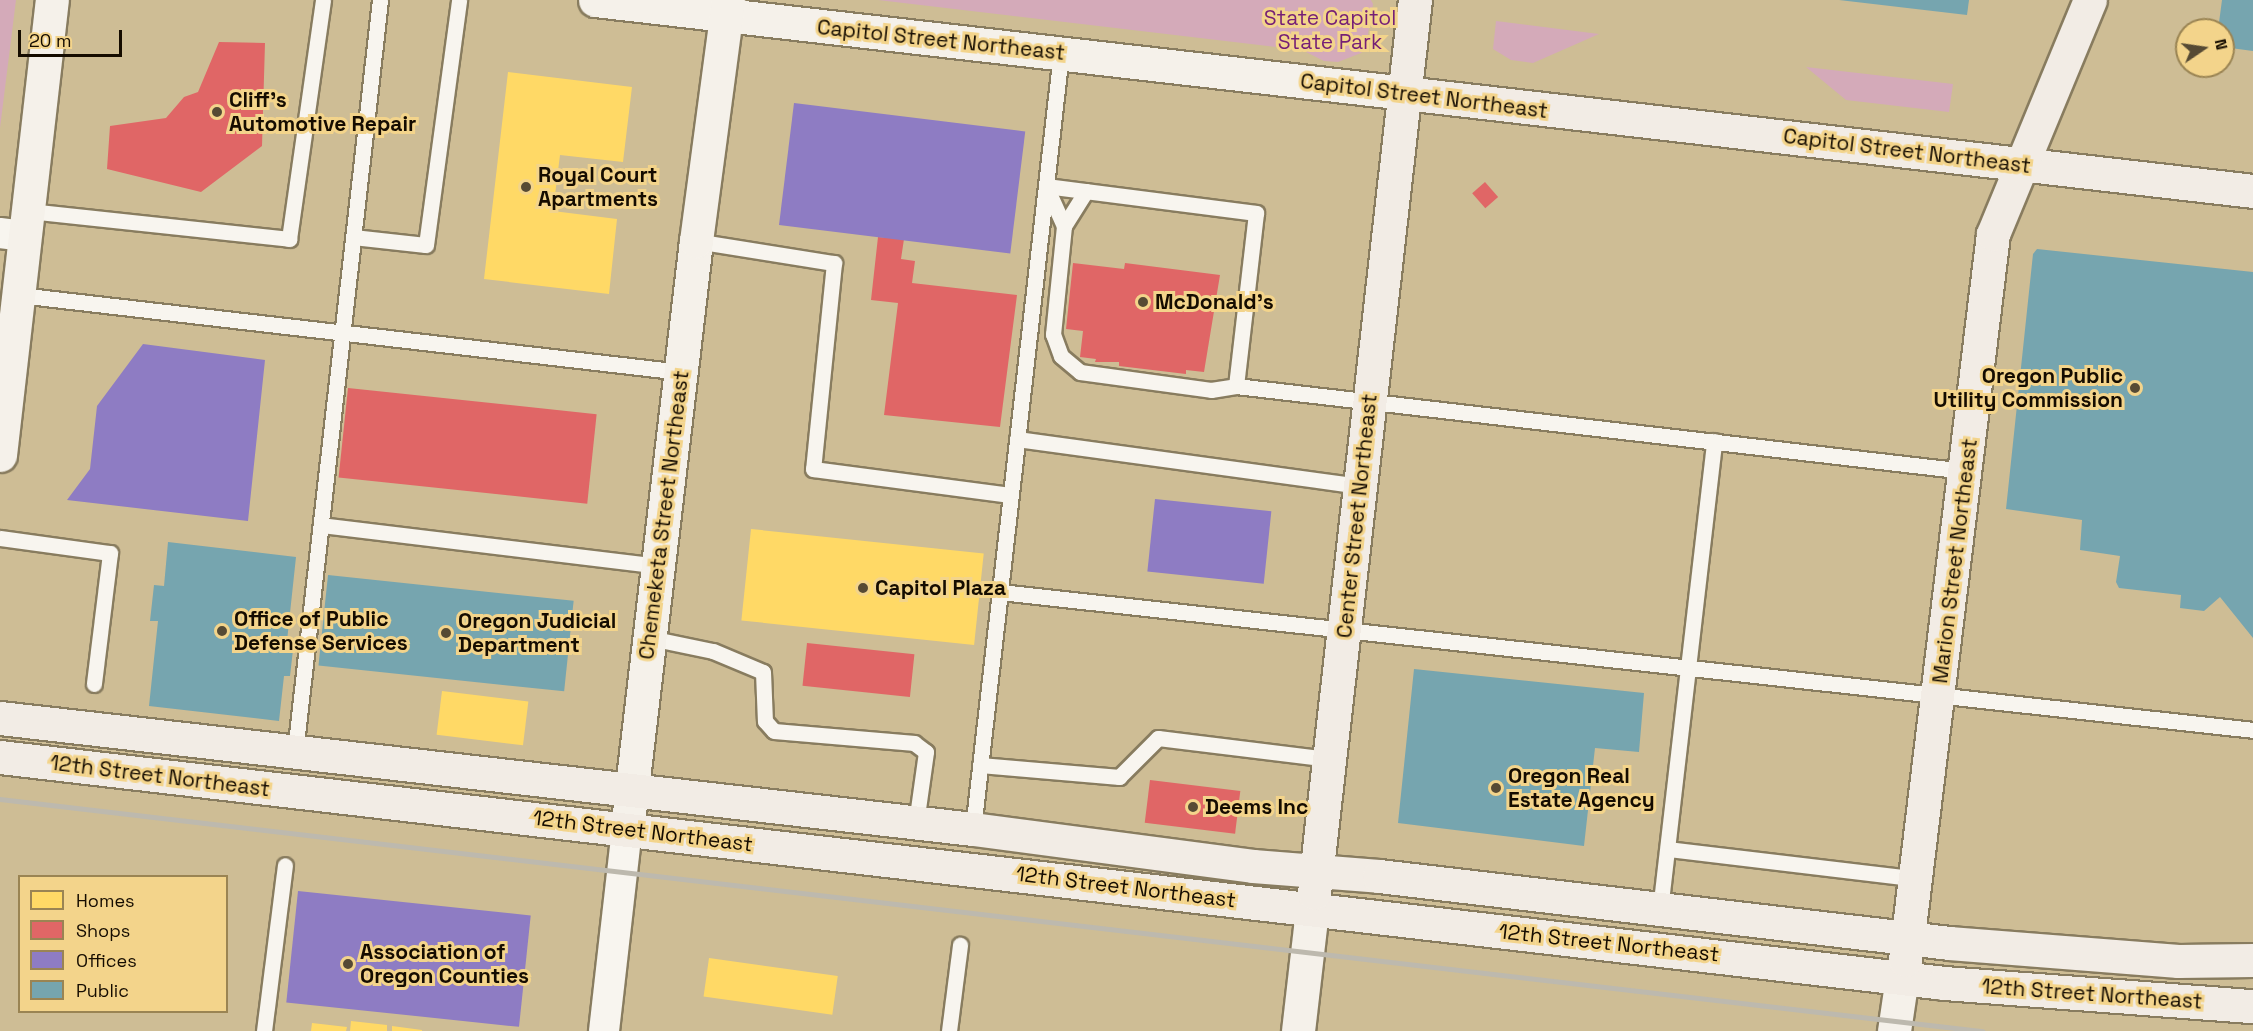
<!DOCTYPE html>
<style>
body{margin:0}
#map{position:relative;width:2253px;height:1031px;overflow:hidden;background:#cebd95;font-family:"Space Grotesk",sans-serif}
div>[style]{position:absolute}
.green>*{inset:0;background:#d4aab9}
.homes>*{inset:0;background:#ffd966;transform-origin:0 0}
.shops>*{inset:0;background:#e06666;transform-origin:0 0}
.offices>*{inset:0;background:#8e7cc3;transform-origin:0 0}
.public>*{inset:0;background:#76a5af;transform-origin:0 0}
.roads{filter:drop-shadow(2px 0 #887c5f) drop-shadow(-2px 0 #887c5f) drop-shadow(0 2px #887c5f) drop-shadow(0 -2px #887c5f)}
.lane>*{height:15px;margin:-7.5px;padding:0 7.5px;transform-origin:7.5px;border-radius:7.5px;background:#f8f5ef}
.street>*{height:30px;margin:-15px;padding:0 15px;transform-origin:15px;border-radius:15px;background:#f8f5ef}
.secondary>*{height:33px;margin:-16.5px;padding:0 16.5px;transform-origin:16.5px;border-radius:16.5px;background:#f5f1ea}
.primary>*{height:33px;margin:-16.5px;padding:0 16.5px;transform-origin:16.5px;border-radius:16.5px;background:#f2ece5}
.rail>*{height:4.5px;margin:-2.25px;padding:0 2.25px;transform-origin:2.25px;border-radius:2.25px;background:#bdb9ae}
.dots>*{width:16px;height:16px;translate:-50% -50%;box-sizing:border-box;border:3px solid #f3d48b;border-radius:50%}
span{translate:-50% -50%;white-space:nowrap;text-align:center;line-height:1.15;-webkit-text-stroke:6px #f3d48b;paint-order:stroke}
.park-label{font-size:21px;color:#751f76}
.street-label{font-size:21px;color:#150c00}
.poi-label{font-size:21px;color:#150c00;font-weight:700}
.left{translate:0 -50%;text-align:left}
.right{translate:-100% -50%;text-align:right}
.legend{position:absolute;left:18px;top:875px;width:210px;height:138px;box-sizing:border-box;background:#f3d48b;border:2px solid #9a8453;margin:0;padding:8px 10px;list-style:none;font-size:18px;color:#150c00}
.legend li{display:flex;align-items:center;gap:12px;height:30px}
.legend b{width:30px;border:2px solid #9a8453}
.north{position:absolute;left:2175px;top:18px;width:60px;height:60px;box-sizing:border-box;background:#f3d48b;border:2px solid #9a8453;border-radius:50%;rotate:77deg;font-size:16px;font-weight:700;line-height:24px;text-align:center;color:#150c00}
.north::after{content:'';display:block;margin:auto;width:21px;height:27px;background:#564a34;clip-path:polygon(50% 0,100% 100%,50% 72%,0 100%)}
.scale{position:absolute;left:18px;top:30px;width:104px;height:27px;box-sizing:border-box;border:3px solid #150c00;border-top:0;padding-left:8px;font-size:18px;line-height:21px;white-space:nowrap;color:#150c00;-webkit-text-stroke:4px #f3d48b;paint-order:stroke}
</style>
<div id="map">
<div class="green">
<i style="clip-path:polygon(0 0,16px 0,0 128px)"></i>
<i style="clip-path:polygon(878px 0,1371px 0,1373px 4px,1366px 46px,1361px 53px,1338px 62px,1324px 61px,1302px 50px)"></i>
<i style="clip-path:polygon(1496px 21px,1599px 34px,1533px 63px,1511px 60px,1493px 49px)"></i>
<i style="clip-path:polygon(1806px 67px,1953px 84px,1949px 112px,1846px 100px)"></i>
</div>
<div class="homes">
<i style="clip-path:polygon(508px 72px,632px 87px,623px 162px,560px 155px,553px 211px,617px 219px,609px 294px,484px 279px)"></i>
<i style="left:751px;top:529px;width:234px;height:92px;rotate:6deg"></i>
<i style="left:442px;top:691px;width:87px;height:44px;rotate:7deg"></i>
<i style="left:709px;top:958px;width:130px;height:39px;rotate:8deg"></i>
<i style="clip-path:polygon(351px 1021px,387px 1025px,387px 1031px,350px 1031px)"></i>
<i style="clip-path:polygon(312px 1023px,347px 1027px,346px 1031px,311px 1031px)"></i>
<i style="clip-path:polygon(392px 1026px,422px 1030px,422px 1031px,392px 1031px)"></i>
</div>
<div class="shops">
<i style="clip-path:polygon(219px 42px,265px 43px,262px 146px,201px 192px,107px 169px,110px 126px,166px 118px,184px 97px,198px 92px)"></i>
<i style="left:1485px;top:182px;width:20px;height:17px;rotate:49deg"></i>
<i style="clip-path:polygon(878px 237px,904px 239px,901px 259px,915px 261px,912px 283px,1017px 295px,1000px 427px,884px 415px,898px 303px,871px 300px)"></i>
<i style="clip-path:polygon(1073px 263px,1124px 269px,1125px 263px,1220px 275px,1204px 372px,1186px 370px,1186px 374px,1119px 366px,1119px 362px,1095px 362px,1096px 359px,1080px 357px,1083px 331px,1066px 329px)"></i>
<i style="left:348px;top:388px;width:250px;height:90px;rotate:6deg"></i>
<i style="left:807px;top:643px;width:108px;height:43px;rotate:6deg"></i>
<i style="left:1150px;top:780px;width:91px;height:43px;rotate:7deg"></i>
</div>
<div class="offices">
<i style="left:794px;top:103px;width:233px;height:123px;rotate:7deg"></i>
<i style="clip-path:polygon(143px 344px,265px 360px,248px 521px,67px 500px,90px 469px,97px 406px)"></i>
<i style="left:1155px;top:499px;width:117px;height:73px;rotate:6deg"></i>
<i style="left:298px;top:891px;width:234px;height:112px;rotate:6deg"></i>
</div>
<div class="public">
<i style="clip-path:polygon(1839px 0,1969px 0,1967px 15px)"></i>
<i style="clip-path:polygon(2222px 0,2253px 0,2253px 51px,2223px 47px,2223px 30px,2218px 30px)"></i>
<i style="clip-path:polygon(2037px 249px,2253px 272px,2253px 638px,2220px 597px,2204px 611px,2180px 608px,2181px 595px,2119px 588px,2116px 582px,2120px 556px,2080px 550px,2082px 520px,2006px 509px,2033px 254px)"></i>
<i style="clip-path:polygon(168px 542px,296px 557px,287px 641px,294px 641px,290px 676px,284px 676px,279px 721px,149px 706px,158px 621px,150px 621px,154px 585px,164px 586px)"></i>
<i style="left:328px;top:575px;width:247px;height:91px;rotate:6deg"></i>
<i style="clip-path:polygon(1414px 669px,1644px 693px,1639px 752px,1595px 748px,1584px 846px,1398px 823px)"></i>
</div>
<div class="roads">
<div class="lane">
<i style="left:1046px;top:186px;width:212px;rotate:7.3deg"></i>
<i style="left:1256px;top:213px;width:174px;rotate:96.6deg"></i>
<i style="left:1046px;top:186px;width:44px;rotate:65.8deg"></i>
<i style="left:1086px;top:191px;width:41px;rotate:122.2deg"></i>
<i style="left:1064px;top:226px;width:109px;rotate:95.8deg"></i>
<i style="left:1053px;top:334px;width:23px;rotate:70deg"></i>
<i style="left:1061px;top:356px;width:25px;rotate:40deg"></i>
<i style="left:1080px;top:372px;width:132px;rotate:7.8deg"></i>
<i style="left:1211px;top:390px;width:25px;rotate:-9deg"></i>
<i style="left:1236px;top:386px;width:734px;rotate:6.65deg"></i>
<i style="left:29px;top:211px;width:262px;rotate:6.1deg"></i>
<i style="left:289px;top:239px;width:241px;rotate:-81.9deg"></i>
<i style="left:353px;top:237px;width:73px;rotate:6.3deg"></i>
<i style="left:426px;top:245px;width:247px;rotate:-82.3deg"></i>
<i style="left:696px;top:241px;width:140px;rotate:9.1deg"></i>
<i style="left:834px;top:263px;width:207px;rotate:95.8deg"></i>
<i style="left:813px;top:469px;width:199px;rotate:7.5deg"></i>
<i style="left:19px;top:295px;width:666px;rotate:6.63deg"></i>
<i style="left:1017px;top:439px;width:346px;rotate:7.8deg"></i>
<i style="left:321px;top:525px;width:339px;rotate:6.9deg"></i>
<i style="left:0;top:538px;width:111px;rotate:7.8deg"></i>
<i style="left:110px;top:553px;width:132px;rotate:97deg"></i>
<i style="left:1000px;top:592px;width:1261px;rotate:6.28deg"></i>
<i style="left:650px;top:638px;width:64px;rotate:11.7deg"></i>
<i style="left:713px;top:651px;width:54px;rotate:22.8deg"></i>
<i style="left:763px;top:672px;width:49px;rotate:87.7deg"></i>
<i style="left:765px;top:721px;width:13px;rotate:48deg"></i>
<i style="left:774px;top:731px;width:141px;rotate:4.9deg"></i>
<i style="left:914px;top:743px;width:15px;rotate:37deg"></i>
<i style="left:926px;top:752px;width:72px;rotate:98deg"></i>
<i style="left:295px;top:752px;width:757px;rotate:-83.55deg"></i>
<i style="left:980px;top:765px;width:140px;rotate:4.9deg"></i>
<i style="left:1119px;top:777px;width:55px;rotate:-45deg"></i>
<i style="left:1158px;top:738px;width:173px;rotate:7deg"></i>
<i style="left:973px;top:829px;width:781px;rotate:-83.53deg"></i>
<i style="left:1668px;top:849px;width:252px;rotate:6.8deg"></i>
<i style="left:1660px;top:910px;width:472px;rotate:-83.4deg"></i>
<i style="left:264px;top:1031px;width:167px;rotate:-82.8deg"></i>
<i style="left:949px;top:1031px;width:87px;rotate:-82.7deg"></i>
</div>
<div class="street">
<i style="left:0;top:233px;width:25px;rotate:7deg"></i>
<i style="left:604px;top:1031px;width:202px;rotate:-83.5deg"></i>
</div>
<div class="secondary">
<i style="left:595px;top:0;width:815px;rotate:6.55deg"></i>
<i style="left:0;top:455px;width:458px;rotate:-83.5deg"></i>
<i style="left:627px;top:830px;width:593px;rotate:-83.32deg"></i>
<i style="left:696px;top:241px;width:243px;rotate:-82.4deg"></i>
<i style="left:1298px;top:1031px;width:122px;rotate:-83.4deg"></i>
<i style="left:1894px;top:1031px;width:55px;rotate:-81.6deg"></i>
</div>
<div class="primary">
<i style="left:1405px;top:93px;width:854px;rotate:6.59deg"></i>
<i style="left:0;top:718px;width:979px;rotate:6.51deg"></i>
<i style="left:973px;top:829px;width:282px;rotate:7.5deg"></i>
<i style="left:1253px;top:866px;width:126px;rotate:4.5deg"></i>
<i style="left:1379px;top:876px;width:574px;rotate:6.7deg"></i>
<i style="left:1949px;top:943px;width:230px;rotate:4.5deg"></i>
<i style="left:2178px;top:961px;width:75px;rotate:-0.8deg"></i>
<i style="left:0;top:757px;width:1957px;rotate:6.63deg"></i>
<i style="left:1944px;top:983px;width:310px;rotate:4.3deg"></i>
<i style="left:1314px;top:893px;width:899px;rotate:-83.55deg"></i>
<i style="left:1905px;top:960px;width:731px;rotate:-83.09deg"></i>
<i style="left:1993px;top:234px;width:253px;rotate:-67.5deg"></i>
</div>
</div>
<div class="rail">
<i style="left:0;top:799px;width:1996px;rotate:6.68deg"></i>
</div>
<div class="dots">
<i style="left:217px;top:112px;background:#564a34"></i>
<i style="left:526px;top:187px;background:#564a34"></i>
<i style="left:1143px;top:302px;background:#564a34"></i>
<i style="left:2135px;top:388px;background:#564a34"></i>
<i style="left:863px;top:588px;background:#564a34"></i>
<i style="left:222px;top:631px;background:#564a34"></i>
<i style="left:446px;top:633px;background:#564a34"></i>
<i style="left:1496px;top:788px;background:#564a34"></i>
<i style="left:1193px;top:807px;background:#564a34"></i>
<i style="left:348px;top:964px;background:#564a34"></i>
</div>
<div class="park-label">
<span style="left:1330px;top:30px">State Capitol<br>State Park</span>
</div>
<div class="street-label">
<span style="left:941px;top:40px;rotate:6deg">Capitol Street Northeast</span>
<span style="left:1424px;top:96px;rotate:7deg">Capitol Street Northeast</span>
<span style="left:1907px;top:151px;rotate:7deg">Capitol Street Northeast</span>
<span style="left:664px;top:515px;rotate:-83deg">Chemeketa Street Northeast</span>
<span style="left:1357px;top:516px;rotate:-84deg">Center Street Northeast</span>
<span style="left:1955px;top:561px;rotate:-83deg">Marion Street Northeast</span>
<span style="left:160px;top:776px;rotate:7deg">12th Street Northeast</span>
<span style="left:643px;top:831px;rotate:7deg">12th Street Northeast</span>
<span style="left:1126px;top:887px;rotate:7deg">12th Street Northeast</span>
<span style="left:1609px;top:943px;rotate:6deg">12th Street Northeast</span>
<span style="left:2092px;top:994px;rotate:4deg">12th Street Northeast</span>
</div>
<div class="poi-label">
<span class="left" style="left:229px;top:112px">Cliff's<br>Automotive Repair</span>
<span class="left" style="left:538px;top:187px">Royal Court<br>Apartments</span>
<span class="left" style="left:1155px;top:302px">McDonald's</span>
<span class="right" style="left:2123px;top:388px">Oregon Public<br>Utility Commission</span>
<span class="left" style="left:875px;top:588px">Capitol Plaza</span>
<span class="left" style="left:234px;top:631px">Office of Public<br>Defense Services</span>
<span class="left" style="left:458px;top:633px">Oregon Judicial<br>Department</span>
<span class="left" style="left:1508px;top:788px">Oregon Real<br>Estate Agency</span>
<span class="left" style="left:1205px;top:807px">Deems Inc</span>
<span class="left" style="left:360px;top:964px">Association of<br>Oregon Counties</span>
</div>
<ul class="legend">
<li><b style="height:16px;background:#ffd966"></b>Homes</li>
<li><b style="height:16px;background:#e06666"></b>Shops</li>
<li><b style="height:16px;background:#8e7cc3"></b>Offices</li>
<li><b style="height:16px;background:#76a5af"></b>Public</li>
</ul>
<div class="north">N</div>
<div class="scale">20 m</div>
</div>
